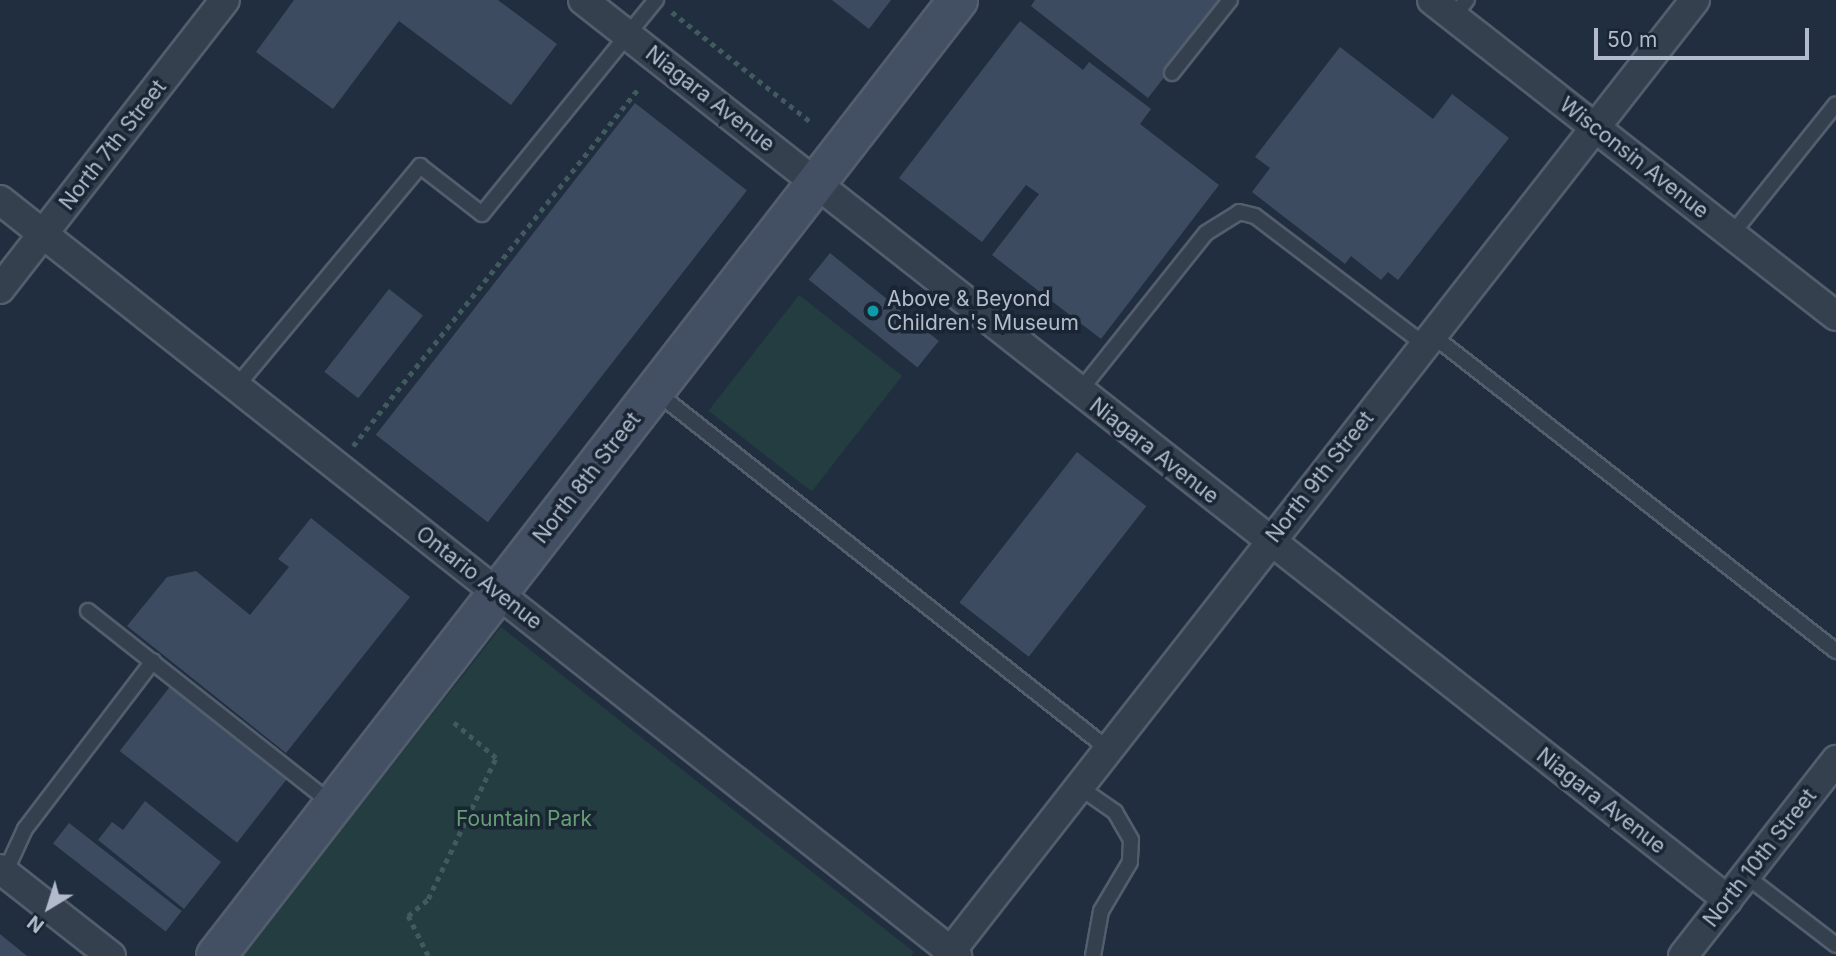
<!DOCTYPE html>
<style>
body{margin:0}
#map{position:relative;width:1836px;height:956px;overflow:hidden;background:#212e40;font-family:Inter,sans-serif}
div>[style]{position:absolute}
.green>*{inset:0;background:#233d41;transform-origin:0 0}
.building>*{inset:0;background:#3d4b60;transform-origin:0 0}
.path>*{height:4.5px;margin-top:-2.25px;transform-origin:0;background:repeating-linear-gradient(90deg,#415a5e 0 5px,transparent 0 10px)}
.roads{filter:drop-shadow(2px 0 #535e6d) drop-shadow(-2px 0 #535e6d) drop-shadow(0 2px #535e6d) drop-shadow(0 -2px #535e6d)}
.lane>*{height:14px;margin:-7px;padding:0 7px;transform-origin:7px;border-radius:7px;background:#35404f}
.street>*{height:28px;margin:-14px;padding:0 14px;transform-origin:14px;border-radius:14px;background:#35404f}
.secondary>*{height:38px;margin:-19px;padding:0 19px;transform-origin:19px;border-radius:19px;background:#434f63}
.dots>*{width:19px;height:19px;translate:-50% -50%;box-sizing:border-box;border:4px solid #1a2534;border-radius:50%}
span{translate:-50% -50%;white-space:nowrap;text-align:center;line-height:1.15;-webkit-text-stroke:7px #1a2534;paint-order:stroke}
.street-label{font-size:21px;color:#b1bbcb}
.poi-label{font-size:21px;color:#b1bbcb}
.left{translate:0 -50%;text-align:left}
.park-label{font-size:21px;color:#669e73}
.north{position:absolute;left:14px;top:872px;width:70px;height:70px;-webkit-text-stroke:5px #1a2534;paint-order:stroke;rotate:218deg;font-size:19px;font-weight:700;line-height:28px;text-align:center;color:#b1bbcb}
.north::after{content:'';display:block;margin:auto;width:24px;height:32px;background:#b1bbcb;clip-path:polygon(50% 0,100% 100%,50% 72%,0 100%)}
.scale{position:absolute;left:1594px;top:28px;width:215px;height:32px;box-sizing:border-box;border:4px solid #b1bbcb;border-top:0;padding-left:9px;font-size:21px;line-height:24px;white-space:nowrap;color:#b1bbcb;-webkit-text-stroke:5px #1a2534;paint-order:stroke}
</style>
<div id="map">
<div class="green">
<i style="left:799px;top:295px;width:131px;height:147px;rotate:38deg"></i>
<i style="clip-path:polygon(501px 627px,914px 952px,911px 956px,241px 956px)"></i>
</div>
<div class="building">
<i style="clip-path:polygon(294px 0,498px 0,557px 44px,511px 105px,399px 21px,333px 109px,256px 52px)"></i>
<i style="clip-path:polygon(832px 0,891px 0,869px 29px)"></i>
<i style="clip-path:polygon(1035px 0,1224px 0,1148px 98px,1031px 6px)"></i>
<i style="clip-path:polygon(1020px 21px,1083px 70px,1089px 62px,1151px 109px,1140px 124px,1219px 185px,1101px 339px,992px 255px,1039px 194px,1026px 185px,982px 242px,899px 178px)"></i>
<i style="clip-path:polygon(1340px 47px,1433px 119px,1452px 94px,1509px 138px,1398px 280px,1388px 272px,1381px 280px,1351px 256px,1345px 264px,1252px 192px,1270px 168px,1255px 157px)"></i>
<i style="left:635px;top:103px;width:142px;height:421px;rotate:38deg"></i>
<i style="left:830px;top:253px;width:140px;height:34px;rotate:39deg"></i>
<i style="left:389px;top:289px;width:43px;height:105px;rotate:38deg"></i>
<i style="left:1077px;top:452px;width:88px;height:191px;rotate:38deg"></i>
<i style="clip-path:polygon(311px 518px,410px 597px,286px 753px,127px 626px,167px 577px,196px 571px,250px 615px,289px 567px,278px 559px)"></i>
<i style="left:172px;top:684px;width:149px;height:85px;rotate:38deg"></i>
<i style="clip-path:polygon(145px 801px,221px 862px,184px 909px,98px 840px,112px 822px,123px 830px)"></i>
<i style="left:69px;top:823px;width:143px;height:26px;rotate:38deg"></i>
<i style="clip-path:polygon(0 934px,27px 956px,0 956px)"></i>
</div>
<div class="path">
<i style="left:672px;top:12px;width:177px;rotate:38.4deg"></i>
<i style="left:353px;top:446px;width:457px;rotate:-51.4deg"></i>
<i style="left:428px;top:956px;width:45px;rotate:-116.6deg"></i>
<i style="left:408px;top:916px;width:26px;rotate:-40deg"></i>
<i style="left:428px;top:899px;width:157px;rotate:-64.3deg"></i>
<i style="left:496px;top:758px;width:55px;rotate:-140.2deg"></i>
</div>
<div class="roads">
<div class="lane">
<i style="left:1453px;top:17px;width:22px;rotate:-51deg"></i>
<i style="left:1172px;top:73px;width:93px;rotate:-51.5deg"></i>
<i style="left:1732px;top:234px;width:166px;rotate:-51.3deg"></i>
<i style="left:1432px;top:335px;width:513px;rotate:38.03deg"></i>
<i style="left:236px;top:387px;width:288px;rotate:-50.2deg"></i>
<i style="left:420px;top:166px;width:78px;rotate:37.7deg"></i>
<i style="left:482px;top:214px;width:276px;rotate:-50.9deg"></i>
<i style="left:656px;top:392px;width:576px;rotate:38.3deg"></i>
<i style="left:1079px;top:392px;width:203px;rotate:-51.4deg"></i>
<i style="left:1206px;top:233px;width:39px;rotate:-32deg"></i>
<i style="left:1239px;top:212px;width:16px;rotate:14deg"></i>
<i style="left:1255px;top:216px;width:213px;rotate:37.2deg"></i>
<i style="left:88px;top:611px;width:310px;rotate:38.3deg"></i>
<i style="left:1079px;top:787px;width:44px;rotate:34.8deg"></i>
<i style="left:1115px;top:812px;width:32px;rotate:60deg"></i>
<i style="left:1131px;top:840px;width:22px;rotate:93deg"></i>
<i style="left:1130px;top:862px;width:57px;rotate:120.6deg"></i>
<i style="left:1101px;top:911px;width:46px;rotate:100.1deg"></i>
<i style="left:1746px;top:876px;width:113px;rotate:37.5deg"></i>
<i style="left:3px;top:877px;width:53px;rotate:-65.4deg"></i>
<i style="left:25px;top:829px;width:211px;rotate:-52.7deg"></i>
</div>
<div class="street">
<i style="left:583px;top:0;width:1456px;rotate:38.17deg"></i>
<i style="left:1432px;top:0;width:513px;rotate:38.03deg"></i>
<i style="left:0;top:200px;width:1220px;rotate:38.31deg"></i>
<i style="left:0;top:289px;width:366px;rotate:-52.1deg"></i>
<i style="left:0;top:869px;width:141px;rotate:38.1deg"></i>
<i style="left:947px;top:956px;width:1214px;rotate:-51.96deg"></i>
<i style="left:1683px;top:956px;width:249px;rotate:-52deg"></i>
</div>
<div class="secondary">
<i style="left:216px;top:956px;width:1210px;rotate:-52.18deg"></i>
</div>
</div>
<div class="dots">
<i style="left:873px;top:311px;background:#0f9aa8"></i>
</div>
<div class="street-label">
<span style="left:710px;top:99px;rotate:38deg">Niagara Avenue</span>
<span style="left:113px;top:145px;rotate:-52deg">North 7th Street</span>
<span style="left:1634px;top:158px;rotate:38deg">Wisconsin Avenue</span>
<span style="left:1154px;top:451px;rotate:38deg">Niagara Avenue</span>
<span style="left:1320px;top:477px;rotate:-52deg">North 9th Street</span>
<span style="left:587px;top:478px;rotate:-52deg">North 8th Street</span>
<span style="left:479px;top:578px;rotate:38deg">Ontario Avenue</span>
<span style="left:1601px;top:801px;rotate:38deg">Niagara Avenue</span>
<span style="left:1760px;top:858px;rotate:-52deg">North 10th Street</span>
</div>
<div class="poi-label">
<span class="left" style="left:887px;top:311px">Above &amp; Beyond<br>Children's Museum</span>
</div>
<div class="park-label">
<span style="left:524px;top:819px">Fountain Park</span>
</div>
<div class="north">N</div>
<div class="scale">50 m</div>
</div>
